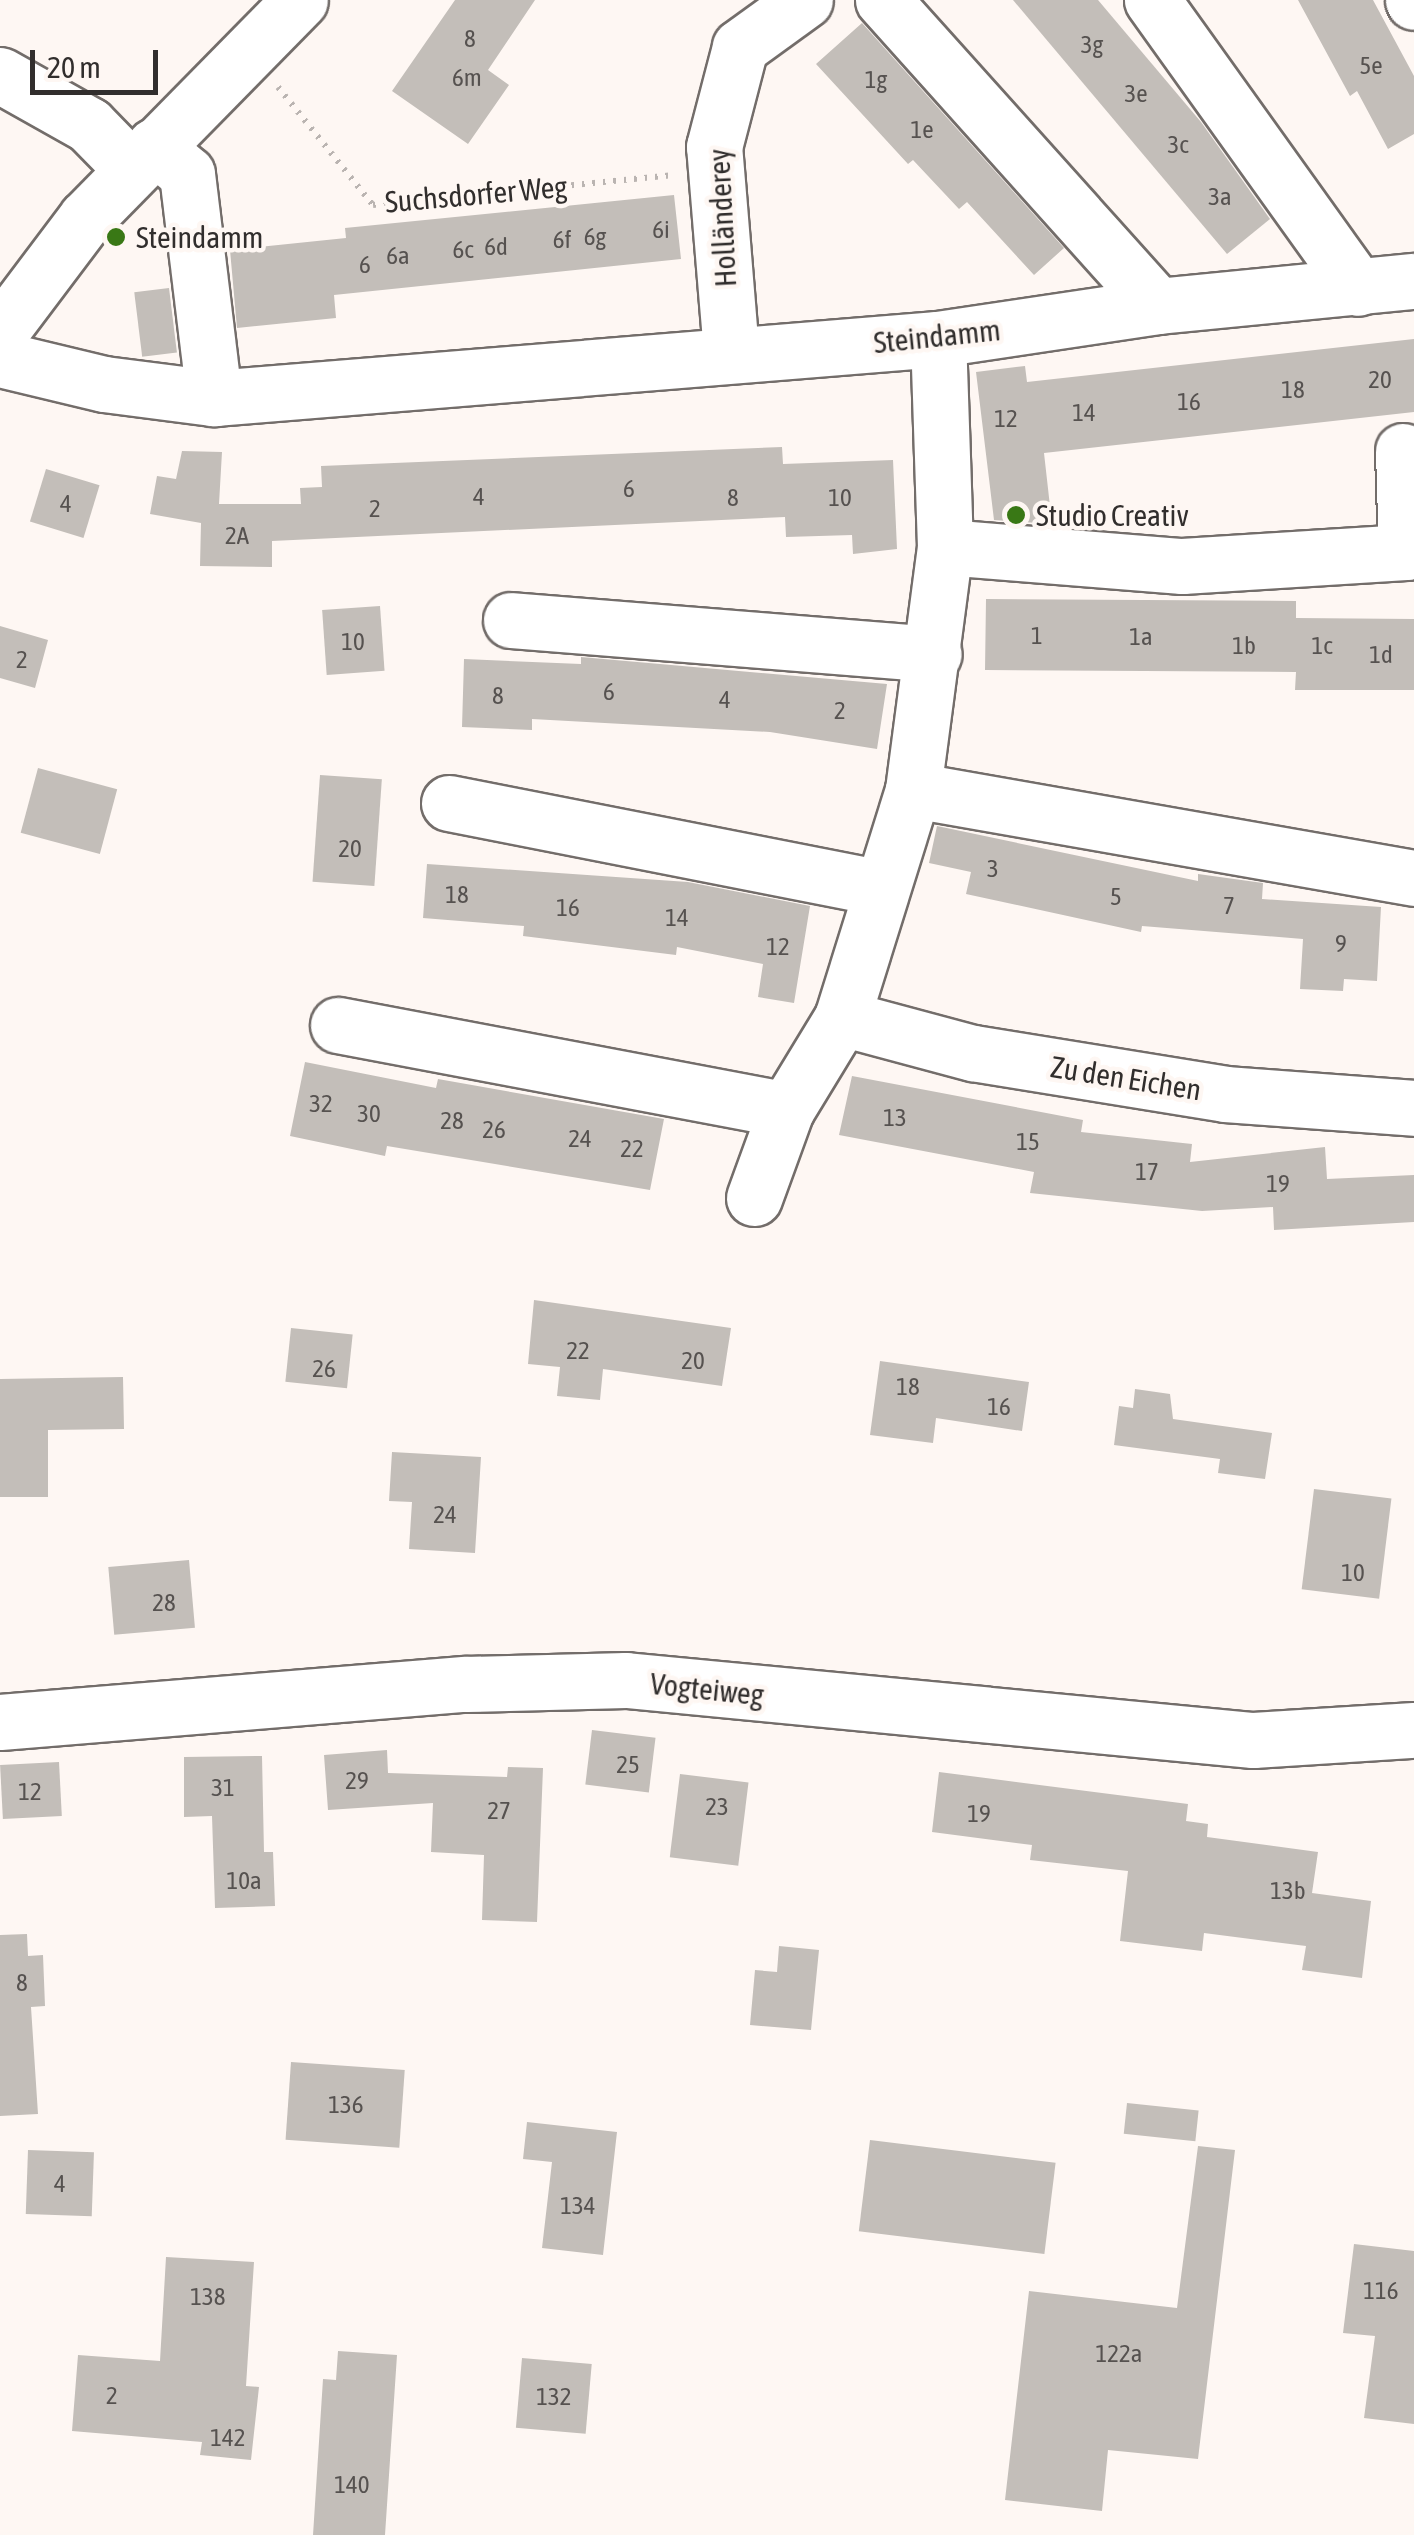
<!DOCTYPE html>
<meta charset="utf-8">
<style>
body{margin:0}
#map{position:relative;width:1414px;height:2535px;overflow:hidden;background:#fef7f3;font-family:"Asap Condensed",sans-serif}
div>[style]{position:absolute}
.building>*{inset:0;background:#c3beb9;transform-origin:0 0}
.path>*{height:6px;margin-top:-3px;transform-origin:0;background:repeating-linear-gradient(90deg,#bab4b1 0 2.5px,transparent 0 10.5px)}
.roads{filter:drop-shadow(2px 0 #736d6a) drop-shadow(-2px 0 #736d6a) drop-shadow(0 2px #736d6a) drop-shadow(0 -2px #736d6a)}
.minor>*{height:55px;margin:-27.5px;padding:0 27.5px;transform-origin:27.5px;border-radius:27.5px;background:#fff}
.dots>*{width:28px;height:28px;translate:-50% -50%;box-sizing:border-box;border:5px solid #fef7f3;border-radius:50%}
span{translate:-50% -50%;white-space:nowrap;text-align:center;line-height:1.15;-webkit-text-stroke:9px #fef7f3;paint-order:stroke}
.number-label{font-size:25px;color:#565250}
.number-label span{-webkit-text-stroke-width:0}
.street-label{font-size:30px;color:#312e2d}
.poi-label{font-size:30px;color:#312e2d}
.left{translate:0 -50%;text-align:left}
.scale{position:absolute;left:30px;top:50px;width:128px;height:45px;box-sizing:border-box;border:5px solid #312e2d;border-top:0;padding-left:12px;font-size:30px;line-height:35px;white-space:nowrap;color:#312e2d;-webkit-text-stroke:8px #fef7f3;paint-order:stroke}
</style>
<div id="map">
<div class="building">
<i style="clip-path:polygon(455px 0,535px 0,488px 70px,509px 85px,468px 144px,392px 91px)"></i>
<i style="clip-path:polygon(1013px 0,1098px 0,1201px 122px,1270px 219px,1227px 254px)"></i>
<i style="clip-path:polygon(1298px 0,1373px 0,1414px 76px,1414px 134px,1388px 149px,1357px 91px,1350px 96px)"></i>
<i style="clip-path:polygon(862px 23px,1064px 248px,1034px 275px,967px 202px,959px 209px,913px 160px,908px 164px,816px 64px)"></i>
<i style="clip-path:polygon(674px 195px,681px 259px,334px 295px,336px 318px,237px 328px,230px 250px,346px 238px,345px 228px)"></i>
<i style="left:169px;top:288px;width:65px;height:35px;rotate:83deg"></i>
<i style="clip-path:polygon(1414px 339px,1414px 412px,1044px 453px,1052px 524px,994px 520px,976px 372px,1025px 366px,1027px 382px)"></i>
<i style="clip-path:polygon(782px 447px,783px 464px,893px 460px,897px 549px,853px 554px,852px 535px,786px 537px,785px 517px,272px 541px,272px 567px,200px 566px,201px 523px,150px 514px,157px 476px,176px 479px,182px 451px,222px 452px,219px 504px,301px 504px,300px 488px,322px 487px,321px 466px)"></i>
<i style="left:46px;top:469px;width:56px;height:55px;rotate:17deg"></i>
<i style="clip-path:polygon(986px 599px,1296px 601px,1296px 618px,1414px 619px,1414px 690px,1295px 690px,1296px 672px,985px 670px)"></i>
<i style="left:380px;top:606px;width:65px;height:58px;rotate:86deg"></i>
<i style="clip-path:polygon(0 626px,48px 640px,35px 688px,0 678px)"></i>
<i style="clip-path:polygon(581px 657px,887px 684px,877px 749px,770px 732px,532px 719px,532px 730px,462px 727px,464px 659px,581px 664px)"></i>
<i style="left:38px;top:768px;width:82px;height:67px;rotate:15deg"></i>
<i style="left:320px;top:775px;width:62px;height:107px;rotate:4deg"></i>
<i style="clip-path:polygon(937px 826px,1198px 881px,1198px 874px,1263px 883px,1262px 899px,1381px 907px,1377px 981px,1344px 979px,1343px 991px,1300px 989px,1303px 939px,1142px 926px,1141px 932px,966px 894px,971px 872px,929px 863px)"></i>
<i style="clip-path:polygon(427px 864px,688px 882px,810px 906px,794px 1003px,758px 997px,763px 964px,677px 947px,676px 955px,523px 936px,524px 926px,423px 918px)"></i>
<i style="clip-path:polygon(305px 1062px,436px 1088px,438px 1079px,664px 1119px,650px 1190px,387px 1146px,385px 1156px,290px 1136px)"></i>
<i style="clip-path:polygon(852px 1076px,1083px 1120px,1081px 1132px,1192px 1144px,1190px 1162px,1325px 1147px,1327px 1179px,1414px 1175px,1414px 1222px,1274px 1230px,1273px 1207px,1202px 1211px,1030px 1193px,1034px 1172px,839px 1135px)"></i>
<i style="clip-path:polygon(534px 1300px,731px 1328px,722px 1386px,603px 1369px,600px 1400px,557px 1396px,560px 1367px,528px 1364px)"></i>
<i style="left:291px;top:1328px;width:62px;height:54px;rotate:6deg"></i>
<i style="clip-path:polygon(880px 1361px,1029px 1382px,1022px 1431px,936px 1418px,933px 1443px,870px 1435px)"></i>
<i style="clip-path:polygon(123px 1377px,124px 1429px,48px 1430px,48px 1497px,0 1497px,0 1379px)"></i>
<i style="clip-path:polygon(1135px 1389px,1170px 1394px,1173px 1419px,1272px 1433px,1265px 1479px,1218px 1473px,1220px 1459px,1114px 1445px,1119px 1406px,1133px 1408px)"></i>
<i style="clip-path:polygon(392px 1452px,481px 1457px,475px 1553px,409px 1549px,412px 1502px,389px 1501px)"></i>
<i style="left:1314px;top:1489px;width:78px;height:101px;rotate:7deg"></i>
<i style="left:189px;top:1560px;width:68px;height:81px;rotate:85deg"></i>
<i style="left:592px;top:1730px;width:64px;height:55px;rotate:7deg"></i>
<i style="clip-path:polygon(387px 1750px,388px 1773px,507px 1777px,508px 1767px,543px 1768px,537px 1922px,482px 1920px,484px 1855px,431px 1852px,433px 1803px,328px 1810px,324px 1755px)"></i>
<i style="clip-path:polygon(262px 1756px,264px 1852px,273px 1852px,275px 1906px,215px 1908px,212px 1816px,184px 1817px,184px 1757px)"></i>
<i style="left:59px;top:1762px;width:54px;height:59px;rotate:87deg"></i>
<i style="clip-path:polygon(939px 1772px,1188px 1804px,1186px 1821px,1208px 1824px,1207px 1837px,1318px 1852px,1312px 1893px,1371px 1901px,1362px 1978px,1302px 1970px,1306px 1946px,1204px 1933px,1202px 1951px,1120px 1941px,1128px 1871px,1030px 1860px,1032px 1845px,932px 1832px)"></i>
<i style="left:680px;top:1774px;width:69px;height:84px;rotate:7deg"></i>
<i style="clip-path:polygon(27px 1934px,28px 1956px,43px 1955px,45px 2006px,31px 2007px,38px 2114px,0 2116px,0 1935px)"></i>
<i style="clip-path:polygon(779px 1946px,819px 1950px,811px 2030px,750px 2025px,755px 1970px,777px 1972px)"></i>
<i style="left:291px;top:2062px;width:114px;height:78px;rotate:4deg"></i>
<i style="left:1127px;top:2103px;width:72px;height:31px;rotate:6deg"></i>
<i style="clip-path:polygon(527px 2122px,617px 2132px,603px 2255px,542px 2248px,552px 2162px,523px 2159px)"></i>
<i style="left:870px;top:2140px;width:187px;height:92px;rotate:7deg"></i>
<i style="clip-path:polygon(1198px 2146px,1235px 2150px,1198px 2459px,1108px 2450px,1102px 2511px,1005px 2500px,1029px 2291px,1177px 2308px)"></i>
<i style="left:28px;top:2150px;width:66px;height:64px;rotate:2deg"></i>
<i style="clip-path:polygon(1354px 2244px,1414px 2251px,1414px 2424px,1364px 2418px,1375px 2336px,1343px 2333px)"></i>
<i style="clip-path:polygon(166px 2257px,254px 2262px,246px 2386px,259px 2387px,251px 2460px,200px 2455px,202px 2442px,72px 2431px,78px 2355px,160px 2361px)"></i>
<i style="clip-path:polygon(338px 2351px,397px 2355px,385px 2535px,313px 2535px,323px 2379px,336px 2380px)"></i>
<i style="left:522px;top:2358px;width:70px;height:70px;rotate:5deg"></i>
</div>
<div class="path">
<i style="left:278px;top:87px;width:151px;rotate:51.2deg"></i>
<i style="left:373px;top:205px;width:300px;rotate:-5.7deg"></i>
</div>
<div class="roads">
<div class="minor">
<i style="left:883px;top:0;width:411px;rotate:48.1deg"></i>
<i style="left:1152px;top:0;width:354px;rotate:54.4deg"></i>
<i style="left:1413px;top:0;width:2px;rotate:63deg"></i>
<i style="left:0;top:75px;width:102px;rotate:29.3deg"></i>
<i style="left:89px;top:125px;width:62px;rotate:45.7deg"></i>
<i style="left:154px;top:146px;width:43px;rotate:40.3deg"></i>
<i style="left:187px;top:174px;width:226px;rotate:83.1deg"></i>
<i style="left:0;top:332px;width:143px;rotate:-53deg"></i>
<i style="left:86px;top:218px;width:305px;rotate:-45.5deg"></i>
<i style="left:731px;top:352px;width:206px;rotate:-94.7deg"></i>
<i style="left:714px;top:147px;width:103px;rotate:-75.4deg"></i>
<i style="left:740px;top:47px;width:80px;rotate:-35.9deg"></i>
<i style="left:0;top:359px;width:107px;rotate:13.5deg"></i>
<i style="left:104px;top:384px;width:111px;rotate:7.3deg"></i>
<i style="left:214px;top:398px;width:726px;rotate:-4.66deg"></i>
<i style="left:938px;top:339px;width:222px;rotate:-8.5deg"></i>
<i style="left:1158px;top:306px;width:257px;rotate:-5.6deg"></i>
<i style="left:945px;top:547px;width:238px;rotate:4.6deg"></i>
<i style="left:1182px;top:566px;width:224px;rotate:-3.6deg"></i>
<i style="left:1406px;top:552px;width:101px;rotate:-91.7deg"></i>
<i style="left:511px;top:620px;width:424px;rotate:4.6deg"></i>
<i style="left:913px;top:790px;width:509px;rotate:9.96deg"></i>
<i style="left:449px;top:803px;width:441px;rotate:11.1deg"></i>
<i style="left:842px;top:1018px;width:136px;rotate:15deg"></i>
<i style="left:973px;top:1053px;width:255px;rotate:9.2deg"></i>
<i style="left:1225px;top:1094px;width:190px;rotate:4.2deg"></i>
<i style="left:338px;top:1025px;width:456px;rotate:10.7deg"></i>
<i style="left:754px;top:1198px;width:94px;rotate:-70deg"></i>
<i style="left:786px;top:1110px;width:108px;rotate:-58.7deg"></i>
<i style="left:842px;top:1018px;width:239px;rotate:-72.7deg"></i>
<i style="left:913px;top:790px;width:245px;rotate:-82.5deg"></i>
<i style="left:945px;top:547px;width:208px;rotate:-91.9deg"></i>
<i style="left:0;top:1722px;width:468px;rotate:-4.7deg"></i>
<i style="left:466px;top:1684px;width:160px;rotate:-1.4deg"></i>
<i style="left:626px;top:1680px;width:630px;rotate:5.47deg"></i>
<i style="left:1253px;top:1740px;width:161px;rotate:-3.6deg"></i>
</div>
</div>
<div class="dots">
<i style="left:116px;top:237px;background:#397815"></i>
<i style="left:1016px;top:515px;background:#397815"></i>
</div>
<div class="number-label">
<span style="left:470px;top:38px">8</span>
<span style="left:1092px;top:44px">3g</span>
<span style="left:1371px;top:65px">5e</span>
<span style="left:467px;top:77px">6m</span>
<span style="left:876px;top:79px">1g</span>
<span style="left:1136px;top:93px">3e</span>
<span style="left:922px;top:129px">1e</span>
<span style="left:1178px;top:144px">3c</span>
<span style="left:1220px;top:196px">3a</span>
<span style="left:661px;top:229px">6i</span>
<span style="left:595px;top:236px">6g</span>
<span style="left:562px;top:239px">6f</span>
<span style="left:496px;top:246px">6d</span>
<span style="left:463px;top:249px">6c</span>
<span style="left:398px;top:255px">6a</span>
<span style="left:365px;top:264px">6</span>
<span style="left:1380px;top:379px">20</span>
<span style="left:1293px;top:389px">18</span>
<span style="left:1189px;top:401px">16</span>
<span style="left:1084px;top:412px">14</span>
<span style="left:1006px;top:418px">12</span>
<span style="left:629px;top:488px">6</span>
<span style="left:479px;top:496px">4</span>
<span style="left:733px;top:497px">8</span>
<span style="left:840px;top:497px">10</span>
<span style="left:66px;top:503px">4</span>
<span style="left:375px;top:508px">2</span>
<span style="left:237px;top:535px">2A</span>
<span style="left:1037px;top:635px">1</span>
<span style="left:1141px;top:636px">1a</span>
<span style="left:353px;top:641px">10</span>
<span style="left:1244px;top:645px">1b</span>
<span style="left:1322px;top:645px">1c</span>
<span style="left:1381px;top:654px">1d</span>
<span style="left:22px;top:659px">2</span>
<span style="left:609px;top:691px">6</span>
<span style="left:498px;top:695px">8</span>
<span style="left:725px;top:699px">4</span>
<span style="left:840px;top:710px">2</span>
<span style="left:350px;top:848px">20</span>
<span style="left:993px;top:868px">3</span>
<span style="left:457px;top:894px">18</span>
<span style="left:1116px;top:896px">5</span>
<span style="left:1229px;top:905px">7</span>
<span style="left:568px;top:907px">16</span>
<span style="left:677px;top:917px">14</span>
<span style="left:1341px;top:943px">9</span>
<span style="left:778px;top:946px">12</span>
<span style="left:321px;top:1103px">32</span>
<span style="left:369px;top:1113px">30</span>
<span style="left:895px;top:1117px">13</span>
<span style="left:452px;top:1120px">28</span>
<span style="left:494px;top:1129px">26</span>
<span style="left:580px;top:1138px">24</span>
<span style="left:1028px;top:1141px">15</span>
<span style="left:632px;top:1148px">22</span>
<span style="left:1147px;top:1171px">17</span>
<span style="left:1278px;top:1183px">19</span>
<span style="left:578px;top:1350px">22</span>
<span style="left:693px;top:1360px">20</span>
<span style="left:324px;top:1368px">26</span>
<span style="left:908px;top:1386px">18</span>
<span style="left:999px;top:1406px">16</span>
<span style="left:445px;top:1514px">24</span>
<span style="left:1353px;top:1572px">10</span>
<span style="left:164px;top:1602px">28</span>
<span style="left:628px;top:1764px">25</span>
<span style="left:357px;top:1780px">29</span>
<span style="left:223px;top:1787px">31</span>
<span style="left:30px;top:1791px">12</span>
<span style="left:717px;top:1806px">23</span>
<span style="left:499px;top:1810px">27</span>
<span style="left:979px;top:1813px">19</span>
<span style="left:244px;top:1880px">10a</span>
<span style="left:1288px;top:1890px">13b</span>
<span style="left:22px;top:1982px">8</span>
<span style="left:346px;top:2104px">136</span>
<span style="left:60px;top:2183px">4</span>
<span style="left:578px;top:2205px">134</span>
<span style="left:1381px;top:2290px">116</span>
<span style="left:208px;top:2296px">138</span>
<span style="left:1119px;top:2353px">122a</span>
<span style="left:112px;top:2395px">2</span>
<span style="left:554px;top:2396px">132</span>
<span style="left:228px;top:2437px">142</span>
<span style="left:352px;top:2484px">140</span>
</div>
<div class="street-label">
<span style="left:476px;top:194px;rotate:-5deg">Suchsdorfer Weg</span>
<span style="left:722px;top:218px;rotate:-93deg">Holländerey</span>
<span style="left:937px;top:336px;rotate:-6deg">Steindamm</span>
<span style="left:1126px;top:1078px;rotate:9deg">Zu den Eichen</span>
<span style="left:707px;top:1689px;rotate:6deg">Vogteiweg</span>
</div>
<div class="poi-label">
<span class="left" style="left:136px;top:237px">Steindamm</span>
<span class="left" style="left:1036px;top:515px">Studio Creativ</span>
</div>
<div class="scale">20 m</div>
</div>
